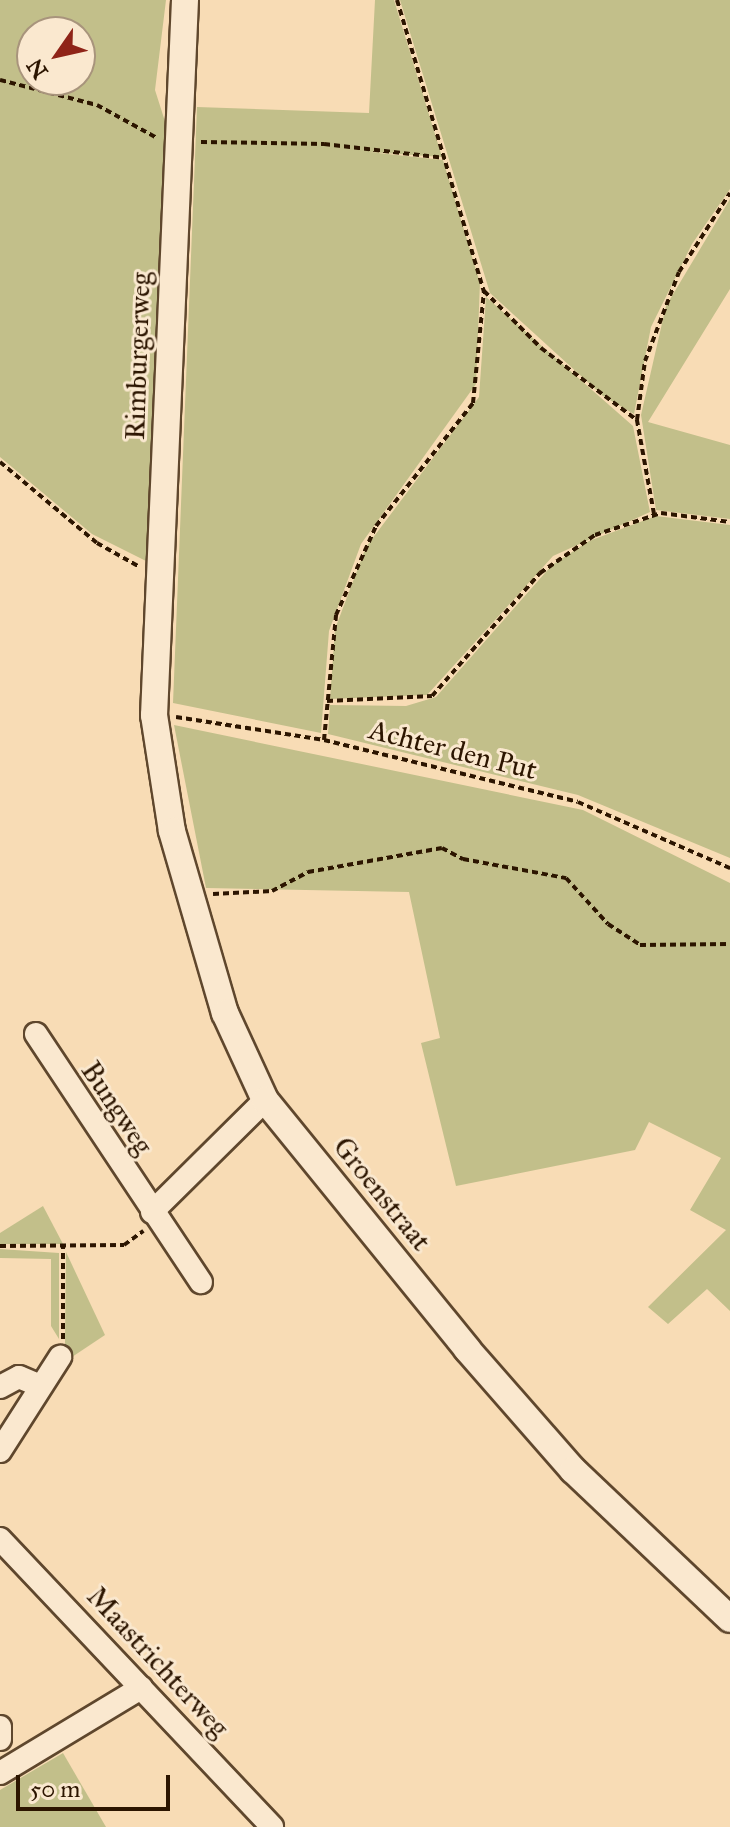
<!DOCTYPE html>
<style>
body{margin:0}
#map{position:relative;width:730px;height:1827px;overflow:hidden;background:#f8dcb5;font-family:"IM FELL Great Primer",serif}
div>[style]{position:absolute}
.green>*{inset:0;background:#c2bf8a}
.path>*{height:4px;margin-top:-2px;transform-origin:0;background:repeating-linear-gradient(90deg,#2c1500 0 6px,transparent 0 10px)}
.roads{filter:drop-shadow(2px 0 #5f472d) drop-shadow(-2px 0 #5f472d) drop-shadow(0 2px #5f472d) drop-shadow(0 -2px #5f472d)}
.minor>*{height:22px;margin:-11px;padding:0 11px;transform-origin:11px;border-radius:11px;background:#fae8cf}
.tertiary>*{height:26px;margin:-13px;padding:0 13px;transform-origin:13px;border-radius:13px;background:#fae8cf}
span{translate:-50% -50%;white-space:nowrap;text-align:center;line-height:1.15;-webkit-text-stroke:6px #fae8cf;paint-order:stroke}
.street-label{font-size:28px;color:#2c1500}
.north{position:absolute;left:16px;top:16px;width:80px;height:80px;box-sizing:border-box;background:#fae8cf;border:2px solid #a8947c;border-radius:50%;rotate:236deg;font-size:22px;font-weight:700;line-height:32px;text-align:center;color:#2c1500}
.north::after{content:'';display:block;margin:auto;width:28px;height:36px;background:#8f2418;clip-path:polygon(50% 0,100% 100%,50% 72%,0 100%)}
.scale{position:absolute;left:16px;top:1775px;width:154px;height:36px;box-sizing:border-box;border:4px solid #2c1500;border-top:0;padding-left:10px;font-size:24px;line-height:28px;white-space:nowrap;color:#2c1500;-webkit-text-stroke:6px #fae8cf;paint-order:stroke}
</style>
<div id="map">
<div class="green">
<i style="clip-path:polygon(evenodd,0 0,166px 0,155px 90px,169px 134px,146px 561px,92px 534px,0 457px,0 0,32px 32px,80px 32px,80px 80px,32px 80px,32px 32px)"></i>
<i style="clip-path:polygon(375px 0,394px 0,442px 157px,369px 152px,443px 160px,480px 283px,476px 384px,361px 544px,329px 631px,321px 733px,173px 703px,197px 107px,369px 113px)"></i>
<i style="clip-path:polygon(400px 0,730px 0,730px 189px,692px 244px,651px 327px,634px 414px,603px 396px,490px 293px)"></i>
<i style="clip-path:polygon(730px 199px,730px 289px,648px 422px,730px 445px,730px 519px,656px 510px,641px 415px,666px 306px)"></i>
<i style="clip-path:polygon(486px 297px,633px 426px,650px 512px,553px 556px,427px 695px,330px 699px,335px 629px,366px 547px,479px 397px)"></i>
<i style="clip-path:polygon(656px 516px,730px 525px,730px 858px,578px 795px,328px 734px,330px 705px,406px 706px,436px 697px,552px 565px,589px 541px)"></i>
<i style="clip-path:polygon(174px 725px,583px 810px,730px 883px,730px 1311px,707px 1289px,668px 1324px,648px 1307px,726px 1230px,690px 1210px,721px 1158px,649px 1122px,635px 1150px,456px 1186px,421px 1043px,440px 1038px,409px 892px,206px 888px)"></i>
<i style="clip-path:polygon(43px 1206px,63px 1244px,0 1244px,0 1233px)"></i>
<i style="clip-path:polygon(0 1249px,59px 1253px,59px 1339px,51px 1326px,51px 1259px,0 1258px)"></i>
<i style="clip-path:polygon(66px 1252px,105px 1335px,69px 1359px,65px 1345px)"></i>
<i style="clip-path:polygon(63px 1753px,106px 1827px,0 1827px,0 1790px)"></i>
</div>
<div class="path">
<i style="left:397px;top:0;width:304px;rotate:73.4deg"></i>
<i style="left:484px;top:291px;width:81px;rotate:45deg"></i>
<i style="left:541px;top:348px;width:120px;rotate:36.9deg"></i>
<i style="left:0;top:80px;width:100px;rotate:14.5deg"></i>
<i style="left:97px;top:105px;width:68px;rotate:28.8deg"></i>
<i style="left:201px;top:142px;width:123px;rotate:0.9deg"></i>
<i style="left:324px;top:144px;width:122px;rotate:6.6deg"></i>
<i style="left:0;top:462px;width:126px;rotate:39.9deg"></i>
<i style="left:97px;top:543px;width:47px;rotate:29.3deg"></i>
<i style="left:654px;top:514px;width:96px;rotate:-100.3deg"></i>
<i style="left:637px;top:420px;width:60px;rotate:-82.3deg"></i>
<i style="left:645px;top:361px;width:95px;rotate:-69.1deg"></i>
<i style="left:679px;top:272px;width:94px;rotate:-57.2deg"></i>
<i style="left:327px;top:701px;width:105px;rotate:-2.7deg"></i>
<i style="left:432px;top:696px;width:164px;rotate:-48.7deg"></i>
<i style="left:540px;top:573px;width:67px;rotate:-34.6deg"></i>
<i style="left:595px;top:535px;width:70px;rotate:-18.4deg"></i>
<i style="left:661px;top:513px;width:70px;rotate:7.4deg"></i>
<i style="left:176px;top:717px;width:150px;rotate:8.8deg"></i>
<i style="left:324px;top:740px;width:261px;rotate:13.7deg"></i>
<i style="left:578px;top:802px;width:166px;rotate:23.5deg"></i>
<i style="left:324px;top:740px;width:126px;rotate:-84.5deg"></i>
<i style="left:336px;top:615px;width:98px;rotate:-65.8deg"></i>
<i style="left:376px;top:526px;width:157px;rotate:-51.7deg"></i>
<i style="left:473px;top:403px;width:113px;rotate:-84.4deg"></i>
<i style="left:213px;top:894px;width:59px;rotate:-2.9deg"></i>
<i style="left:272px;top:891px;width:41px;rotate:-27.8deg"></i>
<i style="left:308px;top:872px;width:136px;rotate:-10.2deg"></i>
<i style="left:442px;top:848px;width:24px;rotate:28deg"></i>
<i style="left:463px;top:859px;width:105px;rotate:10.5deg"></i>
<i style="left:566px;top:878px;width:62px;rotate:47.6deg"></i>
<i style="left:608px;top:924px;width:38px;rotate:33deg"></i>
<i style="left:640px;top:945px;width:90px;rotate:-0.6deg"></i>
<i style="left:0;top:1246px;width:124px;rotate:-0.5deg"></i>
<i style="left:124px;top:1245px;width:24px;rotate:-36deg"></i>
<i style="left:63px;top:1339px;width:92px;rotate:-90deg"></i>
</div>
<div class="roads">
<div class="minor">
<i style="left:36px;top:1034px;width:298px;rotate:56.4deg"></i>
<i style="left:152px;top:1212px;width:159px;rotate:-44.7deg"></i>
<i style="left:0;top:1387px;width:21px;rotate:-28deg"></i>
<i style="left:19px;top:1377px;width:21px;rotate:23deg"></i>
<i style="left:0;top:1451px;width:112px;rotate:-57.4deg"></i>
<i style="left:0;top:1539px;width:396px;rotate:46.6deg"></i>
<i style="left:0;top:1727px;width:12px;rotate:90deg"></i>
<i style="left:0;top:1773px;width:165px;rotate:-31.1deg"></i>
</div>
<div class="tertiary">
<i style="left:185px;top:0;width:716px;rotate:92.48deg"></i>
<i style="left:154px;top:715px;width:117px;rotate:81.2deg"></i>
<i style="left:172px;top:831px;width:190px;rotate:73.8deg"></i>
<i style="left:225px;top:1013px;width:96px;rotate:65.3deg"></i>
<i style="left:265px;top:1100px;width:321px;rotate:50.9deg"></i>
<i style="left:467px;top:1349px;width:161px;rotate:48.8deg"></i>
<i style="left:573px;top:1470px;width:216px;rotate:43.5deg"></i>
</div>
</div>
<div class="street-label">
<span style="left:138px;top:356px;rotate:-88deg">Rimburgerweg</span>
<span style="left:453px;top:750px;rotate:14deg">Achter den Put</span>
<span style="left:117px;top:1108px;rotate:56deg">Bungweg</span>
<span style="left:382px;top:1194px;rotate:51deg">Groenstraat</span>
<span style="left:158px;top:1662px;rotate:47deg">Maastrichterweg</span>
</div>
<div class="north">N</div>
<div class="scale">50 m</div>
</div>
